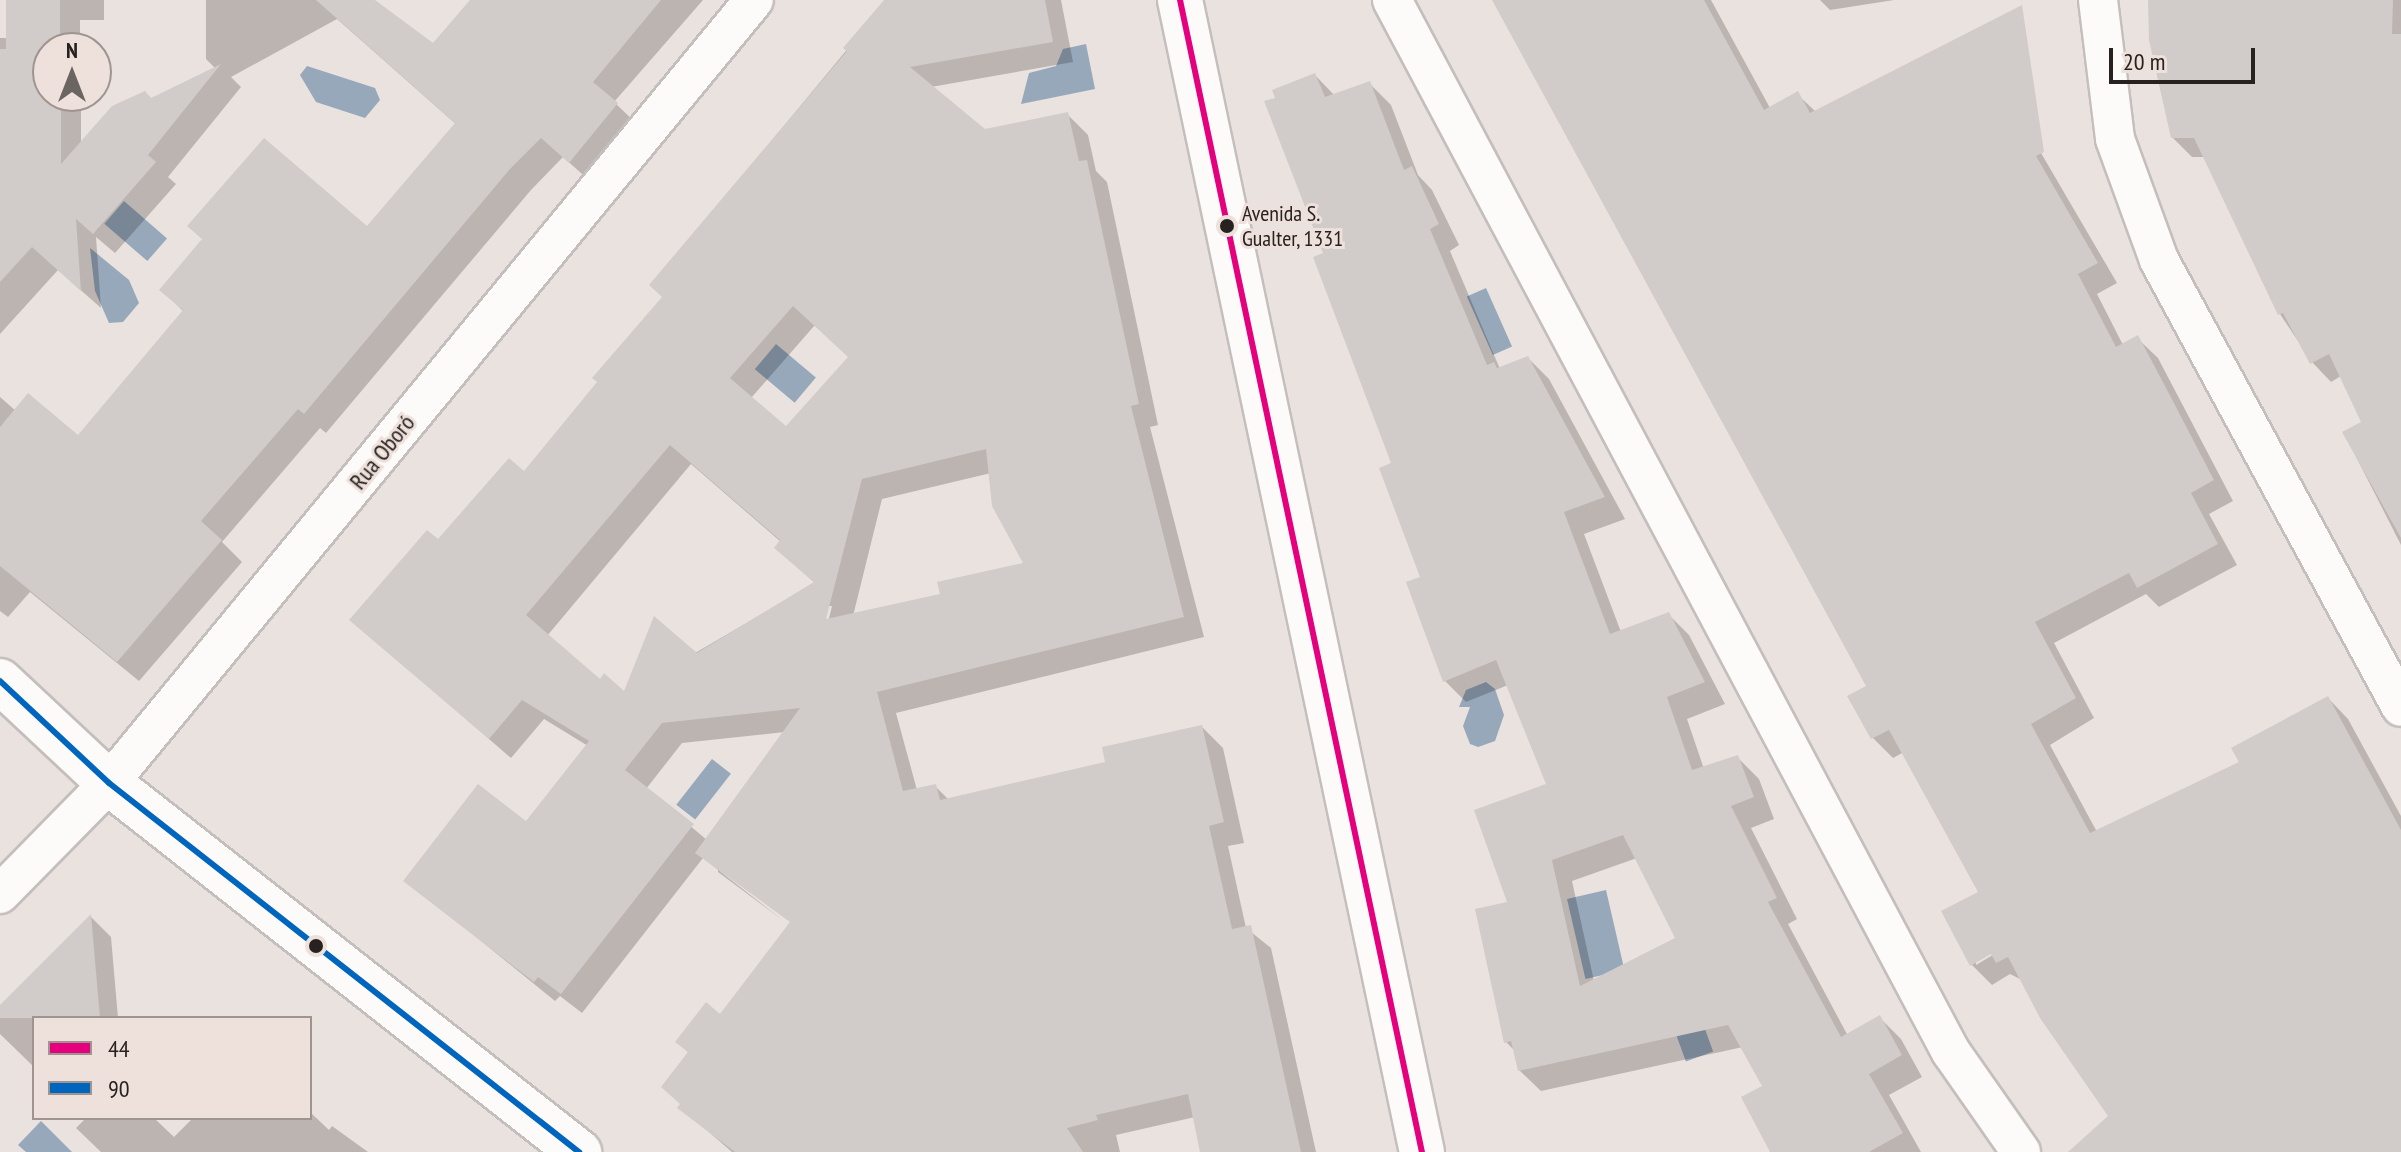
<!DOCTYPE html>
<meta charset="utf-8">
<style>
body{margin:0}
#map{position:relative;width:2401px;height:1152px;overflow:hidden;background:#eae2de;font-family:"PT Sans Narrow",sans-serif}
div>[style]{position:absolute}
.water>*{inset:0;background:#97a8bb;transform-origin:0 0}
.shadow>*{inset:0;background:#0003}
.building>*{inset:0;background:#d1cbc9}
.roads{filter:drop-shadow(2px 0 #c4bebc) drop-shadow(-2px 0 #c4bebc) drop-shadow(0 2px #c4bebc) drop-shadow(0 -2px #c4bebc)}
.street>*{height:38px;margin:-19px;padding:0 19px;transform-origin:19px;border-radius:19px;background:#fcfbfa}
.secondary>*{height:44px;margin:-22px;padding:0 22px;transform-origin:22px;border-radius:22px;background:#fcfbfa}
.bus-1>*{height:6px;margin:-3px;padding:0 3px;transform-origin:3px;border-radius:3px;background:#e5007d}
.bus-2>*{height:6px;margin:-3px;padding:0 3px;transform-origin:3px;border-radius:3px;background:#0065bd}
.dots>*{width:22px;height:22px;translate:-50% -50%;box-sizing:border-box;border:4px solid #eee0da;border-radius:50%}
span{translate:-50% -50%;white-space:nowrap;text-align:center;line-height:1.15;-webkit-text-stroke:6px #eee0da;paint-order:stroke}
.bus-label{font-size:22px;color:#272220}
.left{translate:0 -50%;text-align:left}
.street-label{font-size:24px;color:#272220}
.legend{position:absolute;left:32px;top:1016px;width:280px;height:104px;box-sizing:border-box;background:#eee0da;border:2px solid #9e9490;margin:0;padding:10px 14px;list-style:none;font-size:24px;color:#272220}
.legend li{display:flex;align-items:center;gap:16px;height:40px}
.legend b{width:40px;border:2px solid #9e9490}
.north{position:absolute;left:32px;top:32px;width:80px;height:80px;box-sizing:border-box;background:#eee0da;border:2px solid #9e9490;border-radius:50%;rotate:0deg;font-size:22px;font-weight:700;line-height:32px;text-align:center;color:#272220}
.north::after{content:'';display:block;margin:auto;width:28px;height:36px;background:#6b6562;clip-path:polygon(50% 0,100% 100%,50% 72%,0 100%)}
.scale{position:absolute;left:2109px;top:48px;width:146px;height:36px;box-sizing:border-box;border:4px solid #272220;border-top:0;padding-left:10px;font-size:24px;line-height:28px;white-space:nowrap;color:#272220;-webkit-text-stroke:6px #eee0da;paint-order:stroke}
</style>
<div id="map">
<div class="water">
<i style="clip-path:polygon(1086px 44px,1095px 89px,1021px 104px,1029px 73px,1056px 66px,1063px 49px)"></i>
<i style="clip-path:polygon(307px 66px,375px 88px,380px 100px,365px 118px,316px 102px,300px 75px)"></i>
<i style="left:124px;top:201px;width:57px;height:30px;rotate:41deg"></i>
<i style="clip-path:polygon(90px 248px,129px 280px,139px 303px,123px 322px,109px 323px,95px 291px)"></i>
<i style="left:1486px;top:288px;width:64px;height:21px;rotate:66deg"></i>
<i style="left:776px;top:344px;width:52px;height:33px;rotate:40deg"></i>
<i style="clip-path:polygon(1486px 682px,1495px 689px,1504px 715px,1495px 741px,1478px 747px,1470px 744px,1463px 726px,1470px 707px,1459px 707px,1466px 690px)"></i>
<i style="left:712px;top:759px;width:24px;height:58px;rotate:38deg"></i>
<i style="left:1606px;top:890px;width:82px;height:40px;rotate:77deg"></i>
<i style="left:1694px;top:999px;width:56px;height:29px;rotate:70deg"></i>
<i style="clip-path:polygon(41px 1121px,72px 1152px,26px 1152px,18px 1145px)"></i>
</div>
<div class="shadow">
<i style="clip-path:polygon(8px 0,104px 0,104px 20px,80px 20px,80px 48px,48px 48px,48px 96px,81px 96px,81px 144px,150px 100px,216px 69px,206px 59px,206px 0,372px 0,433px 46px,473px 0,703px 0,614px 102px,638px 125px,591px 182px,563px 157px,531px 190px,326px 433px,320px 428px,222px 542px,242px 562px,139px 681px,30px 592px,8px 617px,0 611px,0 397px,16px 411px,78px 438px,184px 312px,162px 290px,367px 228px,457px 125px,337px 19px,231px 77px,241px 87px,168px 177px,176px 184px,115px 253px,96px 237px,101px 308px,58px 270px,0 334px,0 38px,8px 38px)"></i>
<i style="clip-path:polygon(evenodd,888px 0,1061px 0,1073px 62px,931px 87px,985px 131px,1067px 114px,1088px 135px,1096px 171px,1107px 182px,1158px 425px,1150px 427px,1204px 637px,896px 713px,917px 790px,935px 786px,949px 800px,1108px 764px,1202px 727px,1223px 748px,1244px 843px,1228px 846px,1246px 928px,1271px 948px,1316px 1152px,1202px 1152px,1195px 1117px,1116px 1135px,1120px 1152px,732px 1152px,680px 1107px,690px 1054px,678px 1042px,720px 1016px,789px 925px,703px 858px,582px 1013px,560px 996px,555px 1001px,406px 880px,527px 824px,588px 746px,544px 719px,511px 758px,352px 620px,525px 474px,664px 298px,652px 285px,888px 0,815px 325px,850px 358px,787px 428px,751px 398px,815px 325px,888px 0,691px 464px,781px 542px,776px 548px,815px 583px,625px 694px,600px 681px,547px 636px,691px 464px,888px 0,991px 473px,1026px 564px,942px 596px,853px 616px,882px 499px,991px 473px,888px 0,828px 606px,832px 606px,826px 630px,822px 629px,828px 606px,888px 0,785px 732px,707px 840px,646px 789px,682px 743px,785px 732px,888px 0,718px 867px,799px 926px,796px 930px,718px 872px,718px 867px)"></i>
<i style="clip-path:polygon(evenodd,1494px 0,1711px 0,1770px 108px,1797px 94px,1816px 112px,2034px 141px,2117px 283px,2097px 294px,2123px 345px,2137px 338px,2158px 358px,2233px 501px,2209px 514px,2237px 565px,2159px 607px,2146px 594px,2054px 643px,2094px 718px,2050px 745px,2097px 832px,2242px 763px,2328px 698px,2348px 719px,2401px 816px,2401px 1152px,2097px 1152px,2111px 1116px,2022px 980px,2010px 974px,1992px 985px,1972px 965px,1980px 893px,1904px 752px,1893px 758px,1873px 738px,1868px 687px,1494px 0,1999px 947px,2001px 950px,1976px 965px,1976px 960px,1999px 947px)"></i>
<i style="clip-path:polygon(1820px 0,1894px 0,1830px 10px)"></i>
<i style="clip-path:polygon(2150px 0,2401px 0,2401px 545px,2344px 433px,2364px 423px,2341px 376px,2331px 382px,2312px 362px,2280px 314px,2205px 157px,2192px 157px,2172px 137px)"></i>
<i style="clip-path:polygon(evenodd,1315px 75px,1335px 96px,1369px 83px,1391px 105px,1418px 175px,1432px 190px,1459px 245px,1450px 251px,1500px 369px,1528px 358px,1549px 379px,1625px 519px,1584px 534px,1621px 632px,1668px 614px,1689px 635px,1725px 704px,1687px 719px,1704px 769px,1737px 757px,1759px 779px,1774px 819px,1751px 828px,1797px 919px,1788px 924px,1848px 1036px,1880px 1018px,1901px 1039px,1922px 1077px,1889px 1095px,1921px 1152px,1772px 1152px,1765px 1087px,1743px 1047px,1541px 1091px,1519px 1070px,1515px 1051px,1506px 1042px,1510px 903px,1548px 785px,1508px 685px,1466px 702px,1445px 681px,1394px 464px,1277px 99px,1315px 75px,1637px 858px,1678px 939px,1594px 981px,1572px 881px,1637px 858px)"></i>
<i style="clip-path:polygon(91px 917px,111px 937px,118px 1018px,34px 1018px,34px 1067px,0 1034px,0 1008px)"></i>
<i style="clip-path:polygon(310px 1112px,329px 1130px,332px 1126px,368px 1152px,101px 1152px,76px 1128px,86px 1118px,154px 1118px,174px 1137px,193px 1118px,310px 1118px)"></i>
</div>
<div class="building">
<i style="clip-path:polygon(6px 0,60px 0,60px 48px,48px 48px,48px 96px,61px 96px,61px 164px,112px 106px,145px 91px,151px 98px,221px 64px,148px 155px,156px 162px,93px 234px,76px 219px,81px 291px,32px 247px,0 282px,0 49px,6px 49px)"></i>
<i style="clip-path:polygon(316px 0,375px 0,433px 43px,470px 0,661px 0,593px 82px,618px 103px,569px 163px,541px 138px,510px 169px,304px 414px,298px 409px,201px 521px,222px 540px,117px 662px,0 566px,0 427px,28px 393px,78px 435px,183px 310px,159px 290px,202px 239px,187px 226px,264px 138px,367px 226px,455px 123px)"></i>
<i style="clip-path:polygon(evenodd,884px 0,1045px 0,1053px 42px,910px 67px,985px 129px,1068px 112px,1079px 161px,1087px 160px,1139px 404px,1131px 406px,1184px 617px,877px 692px,903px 791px,936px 784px,940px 800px,1105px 762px,1102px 747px,1202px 725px,1224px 822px,1209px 826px,1232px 929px,1251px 925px,1301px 1152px,1200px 1152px,1188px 1094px,1096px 1115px,1098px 1120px,1067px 1128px,1083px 1152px,735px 1152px,677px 1108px,680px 1104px,661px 1087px,688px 1052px,675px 1042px,706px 1002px,720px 1014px,790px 922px,695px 853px,800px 708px,662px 723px,625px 770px,694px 824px,561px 994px,538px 977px,534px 982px,403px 881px,478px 784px,526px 821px,589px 741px,522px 700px,489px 739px,349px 620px,427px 530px,438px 539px,509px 458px,524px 471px,597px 382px,592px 378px,662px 297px,649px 285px,847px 51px,843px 48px,884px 0,793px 306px,848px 357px,786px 426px,730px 378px,793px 306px,884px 0,670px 445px,780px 540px,774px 548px,814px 582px,697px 653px,654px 616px,624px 691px,604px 673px,600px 679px,526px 615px,670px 445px,884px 0,986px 449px,992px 506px,1023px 563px,937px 582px,940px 594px,826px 619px,862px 479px,986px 449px)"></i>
<i style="clip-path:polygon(1492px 0,1704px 0,1764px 110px,1798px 91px,1810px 113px,2022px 5px,2044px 152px,2036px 156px,2098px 263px,2078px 274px,2116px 347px,2138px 335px,2165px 386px,2214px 480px,2191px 493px,2218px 544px,2137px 588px,2129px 573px,2035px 622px,2076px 698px,2031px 724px,2090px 833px,2239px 762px,2231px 748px,2328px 696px,2401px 830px,2401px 1152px,2068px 1152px,2108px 1116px,2040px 1018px,2008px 957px,1996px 963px,1991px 954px,1970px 966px,1941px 911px,1978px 892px,1889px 730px,1871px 739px,1847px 696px,1866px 686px)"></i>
<i style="clip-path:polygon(2148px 0,2393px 0,2392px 34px,2401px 34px,2401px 538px,2342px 432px,2361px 422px,2329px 354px,2310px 364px,2283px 313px,2278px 315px,2194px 138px,2171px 138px,2149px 40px)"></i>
<i style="clip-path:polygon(evenodd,1315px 73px,1325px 97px,1370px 81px,1404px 170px,1412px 166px,1439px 224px,1430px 229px,1487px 365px,1494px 362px,1497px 368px,1528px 356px,1605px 497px,1564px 512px,1610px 634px,1669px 612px,1705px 682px,1667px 697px,1692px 770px,1738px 755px,1754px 797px,1731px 806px,1777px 898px,1768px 902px,1841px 1037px,1880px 1015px,1902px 1055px,1869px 1074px,1903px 1133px,1869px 1152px,1770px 1152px,1741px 1097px,1762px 1086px,1728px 1025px,1518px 1071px,1511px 1041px,1504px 1043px,1475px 909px,1507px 902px,1474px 810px,1546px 784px,1496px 660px,1443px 682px,1406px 582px,1420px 577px,1379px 468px,1391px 463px,1313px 257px,1323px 253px,1264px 101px,1275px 98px,1272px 90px,1315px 73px,1623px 835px,1675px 938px,1580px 986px,1552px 860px,1623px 835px)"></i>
<i style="clip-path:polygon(91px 914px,100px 1018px,0 1018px,0 1005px)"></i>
</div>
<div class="roads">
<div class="street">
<i style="left:1392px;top:0;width:1191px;rotate:62.02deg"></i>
<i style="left:1951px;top:1052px;width:122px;rotate:55deg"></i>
<i style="left:2098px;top:0;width:140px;rotate:83deg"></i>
<i style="left:2115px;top:139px;width:129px;rotate:70deg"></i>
<i style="left:2159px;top:260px;width:508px;rotate:61.57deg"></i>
<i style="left:0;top:894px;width:156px;rotate:-45.5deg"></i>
<i style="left:109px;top:783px;width:1014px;rotate:-50.52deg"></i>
</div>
<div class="secondary">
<i style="left:1180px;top:0;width:1177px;rotate:78.14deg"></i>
<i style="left:0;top:681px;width:149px;rotate:43.1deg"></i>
<i style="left:109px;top:783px;width:598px;rotate:38.14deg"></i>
</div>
</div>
<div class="bus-1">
<i style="left:1180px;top:0;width:1177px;rotate:78.14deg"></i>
</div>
<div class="bus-2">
<i style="left:0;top:681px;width:149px;rotate:43.1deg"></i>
<i style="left:109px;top:783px;width:598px;rotate:38.14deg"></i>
</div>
<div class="dots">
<i style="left:1227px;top:226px;background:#272220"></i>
<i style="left:316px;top:946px;background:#272220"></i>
</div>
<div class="bus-label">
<span class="left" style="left:1242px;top:226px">Avenida S.<br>Gualter, 1331</span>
</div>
<div class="street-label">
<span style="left:382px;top:452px;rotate:-51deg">Rua Oboró</span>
</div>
<ul class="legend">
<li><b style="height:10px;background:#e5007d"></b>44</li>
<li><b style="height:10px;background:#0065bd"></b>90</li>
</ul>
<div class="north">N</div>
<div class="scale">20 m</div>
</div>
